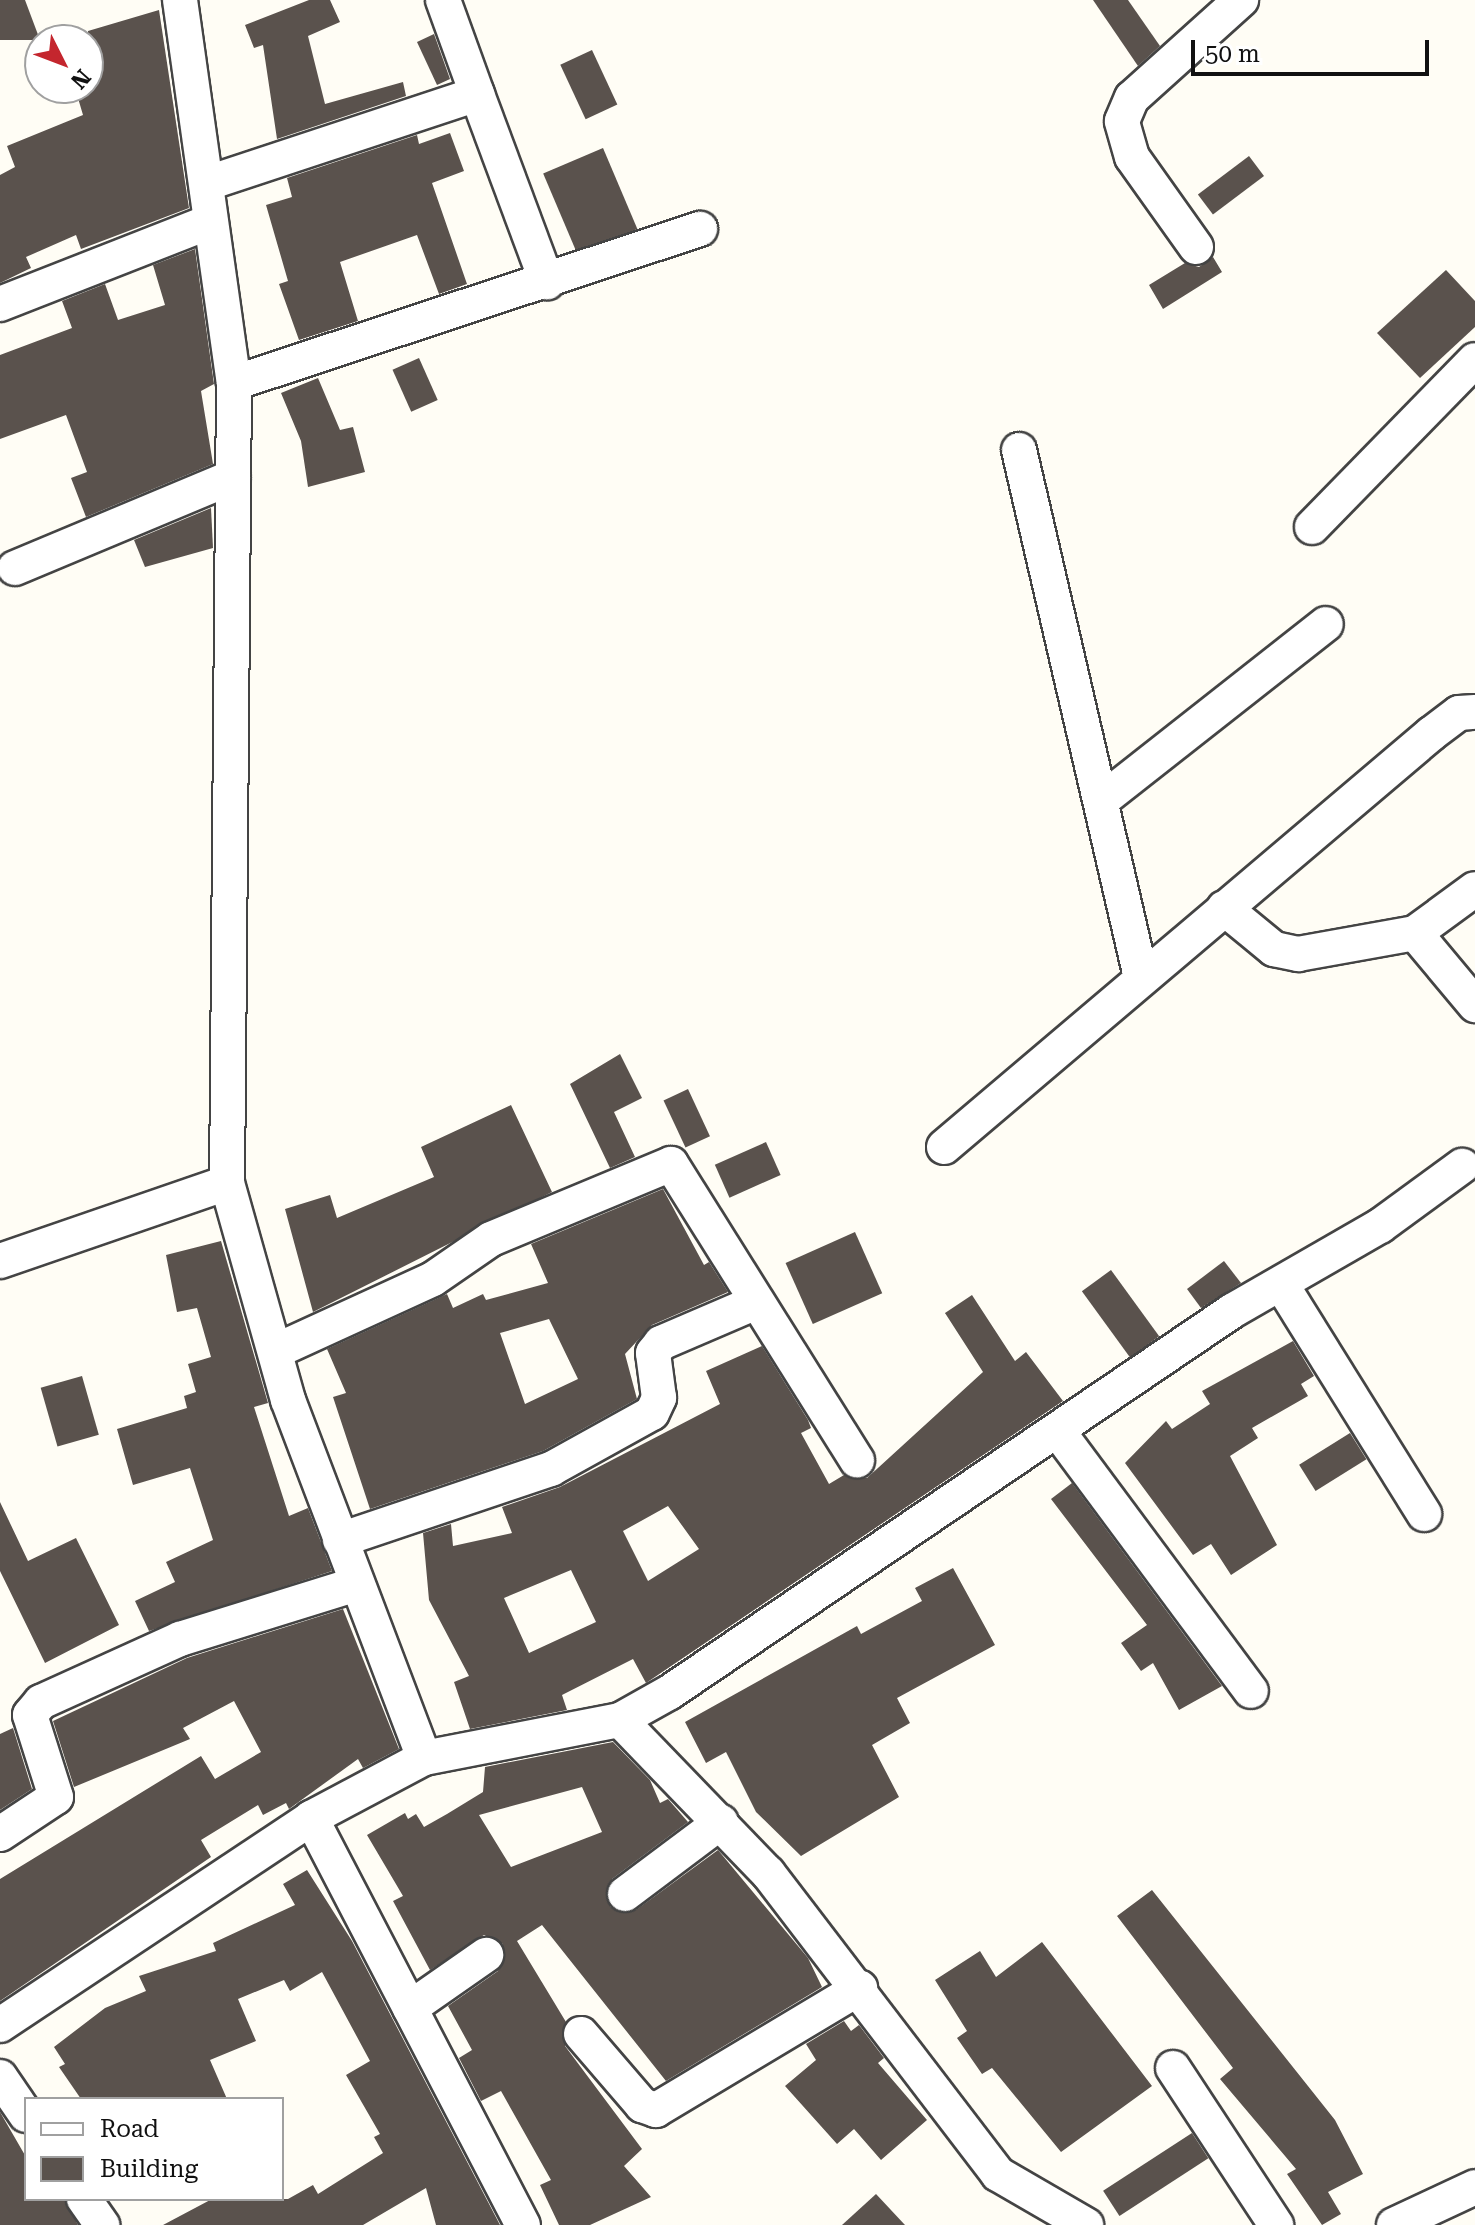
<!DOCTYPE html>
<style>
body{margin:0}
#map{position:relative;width:1475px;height:2225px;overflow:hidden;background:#fffdf5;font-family:"Roboto Serif",serif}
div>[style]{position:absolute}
.building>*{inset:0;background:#5a524d;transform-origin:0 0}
.roads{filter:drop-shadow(2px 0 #444) drop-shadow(-2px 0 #444) drop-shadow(0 2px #444) drop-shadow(0 -2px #444)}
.minor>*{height:34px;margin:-17px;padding:0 17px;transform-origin:17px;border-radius:17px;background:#fff}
span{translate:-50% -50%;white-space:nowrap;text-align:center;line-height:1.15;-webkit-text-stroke:8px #fff;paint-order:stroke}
.legend{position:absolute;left:24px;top:2097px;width:260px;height:104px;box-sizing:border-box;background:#fff;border:2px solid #a0a0a0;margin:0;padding:10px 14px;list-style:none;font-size:24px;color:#111}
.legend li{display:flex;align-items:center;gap:16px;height:40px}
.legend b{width:40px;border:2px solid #a0a0a0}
.north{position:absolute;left:24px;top:24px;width:80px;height:80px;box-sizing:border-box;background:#fff;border:2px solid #a0a0a0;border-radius:50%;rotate:132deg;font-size:22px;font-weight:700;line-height:32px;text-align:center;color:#111}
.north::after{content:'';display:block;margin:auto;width:28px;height:36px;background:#c4262e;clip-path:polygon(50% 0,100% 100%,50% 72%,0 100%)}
.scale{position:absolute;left:1191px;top:40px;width:238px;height:36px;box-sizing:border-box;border:4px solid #111;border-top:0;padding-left:10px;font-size:24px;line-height:28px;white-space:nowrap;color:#111;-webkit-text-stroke:6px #fff;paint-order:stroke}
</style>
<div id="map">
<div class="building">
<i style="clip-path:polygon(0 0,25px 0,40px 40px,0 40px)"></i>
<i style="clip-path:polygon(309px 0,330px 0,340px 22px,308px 36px,325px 104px,403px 82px,406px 96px,277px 139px,263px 45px,254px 48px,245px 25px)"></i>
<i style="clip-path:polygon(1093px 0,1128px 0,1160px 46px,1138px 66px)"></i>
<i style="clip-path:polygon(159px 10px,189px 208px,81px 249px,76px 235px,26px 257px,31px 268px,0 283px,0 175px,15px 167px,7px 146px,83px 115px,75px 88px,88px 88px,88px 31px)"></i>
<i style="clip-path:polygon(434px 34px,450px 79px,437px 85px,417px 42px)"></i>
<i style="left:592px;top:50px;width:60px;height:35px;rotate:65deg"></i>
<i style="clip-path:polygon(450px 133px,464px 171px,432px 183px,467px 284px,439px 294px,417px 235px,340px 262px,358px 321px,299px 340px,279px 284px,288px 281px,266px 205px,292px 197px,287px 178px,417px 135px,419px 144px)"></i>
<i style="left:603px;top:148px;width:88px;height:65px;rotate:67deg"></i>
<i style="left:1249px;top:156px;width:25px;height:64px;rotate:53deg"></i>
<i style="clip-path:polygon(195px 249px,214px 384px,201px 391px,213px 464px,86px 517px,71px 478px,87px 472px,66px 415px,0 439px,0 355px,72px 328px,62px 301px,105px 284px,118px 320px,165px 305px,153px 265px)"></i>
<i style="clip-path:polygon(1213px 257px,1222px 272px,1163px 309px,1149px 285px,1185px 263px,1199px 267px)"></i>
<i style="clip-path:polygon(1446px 270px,1475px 301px,1475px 327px,1420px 378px,1377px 333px)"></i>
<i style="left:419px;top:358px;width:46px;height:29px;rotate:66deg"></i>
<i style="clip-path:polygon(318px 378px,340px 430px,353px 427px,365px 472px,308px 487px,301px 441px,281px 393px)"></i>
<i style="clip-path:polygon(211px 508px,213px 548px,145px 567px,134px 540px)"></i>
<i style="clip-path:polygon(620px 1054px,642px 1098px,614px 1112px,635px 1157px,610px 1168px,570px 1084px)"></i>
<i style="left:688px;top:1089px;width:52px;height:27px;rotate:65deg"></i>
<i style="clip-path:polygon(511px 1105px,552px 1192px,313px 1312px,285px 1209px,330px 1195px,337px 1218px,434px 1177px,421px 1147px)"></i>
<i style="left:766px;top:1142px;width:36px;height:56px;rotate:66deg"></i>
<i style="clip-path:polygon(evenodd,663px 1189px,704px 1265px,709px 1262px,728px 1292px,652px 1325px,625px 1354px,637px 1399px,543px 1451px,370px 1509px,333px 1397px,346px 1393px,327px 1349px,447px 1294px,453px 1308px,483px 1294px,486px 1300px,548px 1283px,531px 1244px,663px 1189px,549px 1319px,578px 1379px,525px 1404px,500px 1333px,549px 1319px)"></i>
<i style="left:855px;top:1232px;width:67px;height:76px;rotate:66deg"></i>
<i style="clip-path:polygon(221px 1241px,268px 1403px,254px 1407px,289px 1516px,308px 1508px,332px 1571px,149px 1631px,135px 1601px,175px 1582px,166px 1562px,213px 1540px,190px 1468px,133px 1485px,117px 1429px,187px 1408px,184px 1396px,196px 1392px,188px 1364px,211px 1357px,197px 1308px,177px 1312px,166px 1255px)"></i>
<i style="clip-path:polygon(1224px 1261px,1241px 1283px,1201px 1308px,1187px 1289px)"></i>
<i style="left:1111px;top:1270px;width:82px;height:36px;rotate:54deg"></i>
<i style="clip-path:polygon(evenodd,972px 1295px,1015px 1361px,1026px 1352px,1063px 1401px,646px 1683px,633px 1659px,562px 1695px,567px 1710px,470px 1729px,454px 1682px,469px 1676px,429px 1600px,423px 1533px,451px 1524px,453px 1546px,512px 1533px,502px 1507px,560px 1487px,720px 1404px,706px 1371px,762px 1346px,808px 1420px,811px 1428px,801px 1433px,829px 1484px,844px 1475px,867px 1478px,983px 1372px,945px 1313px,972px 1295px,668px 1506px,699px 1549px,648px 1581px,623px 1531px,668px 1506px,972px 1295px,571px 1570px,596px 1622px,529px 1653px,504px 1598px,571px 1570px)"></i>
<i style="clip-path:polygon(1293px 1341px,1314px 1376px,1301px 1384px,1308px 1396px,1252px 1428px,1258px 1438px,1230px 1456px,1277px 1545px,1231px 1575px,1211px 1544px,1193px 1555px,1125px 1463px,1166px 1421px,1172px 1429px,1210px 1404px,1202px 1391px)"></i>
<i style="left:82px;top:1376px;width:61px;height:43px;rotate:74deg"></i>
<i style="left:1350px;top:1433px;width:31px;height:60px;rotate:58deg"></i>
<i style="clip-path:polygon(1072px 1483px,1222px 1686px,1179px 1710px,1153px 1663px,1141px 1671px,1121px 1643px,1147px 1625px,1051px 1499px)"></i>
<i style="clip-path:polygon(0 1502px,28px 1561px,76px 1538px,119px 1625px,45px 1663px,0 1571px)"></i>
<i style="clip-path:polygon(953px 1568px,995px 1645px,897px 1698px,910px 1723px,872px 1745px,899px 1797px,801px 1856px,756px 1812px,726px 1752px,706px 1763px,685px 1722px,857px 1626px,861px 1634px,922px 1601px,915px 1588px)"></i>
<i style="clip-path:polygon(343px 1609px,399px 1749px,363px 1768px,358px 1759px,289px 1809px,286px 1803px,263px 1815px,258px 1805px,201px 1840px,211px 1857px,0 2001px,0 1879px,201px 1756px,215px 1779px,261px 1752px,234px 1701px,183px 1728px,190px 1739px,74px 1787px,53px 1721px,187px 1658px)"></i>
<i style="clip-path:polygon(13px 1728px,32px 1789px,0 1810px,0 1734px)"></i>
<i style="clip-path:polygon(evenodd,613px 1742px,650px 1780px,660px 1803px,668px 1799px,688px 1822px,612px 1879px,610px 1907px,636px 1910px,718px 1850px,808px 1958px,822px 1987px,666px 2081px,542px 1925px,517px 1941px,566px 2022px,565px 2046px,642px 2149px,624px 2166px,651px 2197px,590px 2225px,559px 2225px,540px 2185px,551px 2180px,501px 2091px,481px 2101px,459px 2058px,472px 2050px,448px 2006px,498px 1971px,503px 1944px,484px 1935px,430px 1970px,393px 1901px,403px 1896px,367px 1835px,405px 1813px,408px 1819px,416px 1814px,424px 1827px,447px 1814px,483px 1792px,485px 1767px,613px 1742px,582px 1787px,602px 1832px,511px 1867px,479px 1815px,582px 1787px)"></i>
<i style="clip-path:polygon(307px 1870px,352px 1941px,500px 2225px,436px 2225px,426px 2188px,363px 2225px,163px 2225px,212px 2199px,288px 2199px,313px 2185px,318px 2194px,383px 2153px,374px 2137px,380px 2134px,346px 2075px,370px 2061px,322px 1972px,290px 1991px,284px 1980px,238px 1999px,256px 2041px,210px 2060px,227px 2099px,81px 2099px,59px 2067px,65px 2064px,54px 2047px,105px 2008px,146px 1991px,139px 1976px,216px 1951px,213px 1943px,295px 1905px,283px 1884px)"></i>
<i style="clip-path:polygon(1152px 1890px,1335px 2120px,1363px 2174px,1328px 2192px,1341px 2214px,1322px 2225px,1287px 2174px,1296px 2169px,1220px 2079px,1233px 2068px,1117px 1916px)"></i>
<i style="clip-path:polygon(1042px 1942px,1152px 2086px,1061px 2152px,992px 2068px,982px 2074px,957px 2038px,967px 2031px,935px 1980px,980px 1951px,996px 1977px)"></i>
<i style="clip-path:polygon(844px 2021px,851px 2031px,859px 2025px,884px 2058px,878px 2063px,927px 2120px,881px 2160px,854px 2129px,837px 2144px,785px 2086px,816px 2060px,806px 2044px)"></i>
<i style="clip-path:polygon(0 2112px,26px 2157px,26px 2199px,64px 2199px,78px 2225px,0 2225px)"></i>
<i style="left:1192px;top:2133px;width:30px;height:106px;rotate:57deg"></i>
<i style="clip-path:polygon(876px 2194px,905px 2225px,842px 2225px)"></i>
</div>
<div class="roads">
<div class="minor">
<i style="left:180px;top:0;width:387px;rotate:82deg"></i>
<i style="left:234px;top:383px;width:800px;rotate:90.5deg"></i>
<i style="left:227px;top:1183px;width:225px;rotate:74.3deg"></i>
<i style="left:288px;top:1400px;width:383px;rotate:69.2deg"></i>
<i style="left:443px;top:0;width:100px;rotate:70.1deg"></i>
<i style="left:208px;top:183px;width:283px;rotate:-18.3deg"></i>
<i style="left:477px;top:94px;width:201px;rotate:69.6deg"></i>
<i style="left:1196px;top:247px;width:110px;rotate:-125.4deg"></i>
<i style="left:1132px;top:157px;width:37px;rotate:-106deg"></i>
<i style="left:1122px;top:121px;width:25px;rotate:-67deg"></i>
<i style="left:1132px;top:98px;width:147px;rotate:-42deg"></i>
<i style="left:0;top:304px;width:225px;rotate:-21.4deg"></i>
<i style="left:234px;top:383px;width:491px;rotate:-18.3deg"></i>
<i style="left:1019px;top:450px;width:541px;rotate:76.97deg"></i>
<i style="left:1312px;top:527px;width:233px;rotate:-45.7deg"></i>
<i style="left:15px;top:568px;width:236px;rotate:-22.7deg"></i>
<i style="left:1101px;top:801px;width:286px;rotate:-38.2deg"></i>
<i style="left:1224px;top:908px;width:65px;rotate:39.4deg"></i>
<i style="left:1274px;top:949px;width:25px;rotate:12deg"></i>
<i style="left:1298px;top:954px;width:119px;rotate:-10.2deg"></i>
<i style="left:1415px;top:933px;width:74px;rotate:-36.3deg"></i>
<i style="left:1415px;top:933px;width:94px;rotate:50.2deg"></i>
<i style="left:944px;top:1147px;width:639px;rotate:-40.3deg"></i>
<i style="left:1431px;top:734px;width:35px;rotate:-37deg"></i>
<i style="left:1459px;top:713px;width:16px;rotate:-4deg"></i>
<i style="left:0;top:1261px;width:240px;rotate:-19deg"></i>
<i style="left:1281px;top:1284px;width:271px;rotate:58.1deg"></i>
<i style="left:278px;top:1350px;width:170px;rotate:-24.6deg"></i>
<i style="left:433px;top:1279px;width:70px;rotate:-34.6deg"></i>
<i style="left:491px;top:1239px;width:195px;rotate:-22.6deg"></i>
<i style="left:671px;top:1164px;width:350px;rotate:57.9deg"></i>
<i style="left:1060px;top:1434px;width:320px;rotate:53.4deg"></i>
<i style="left:340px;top:1540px;width:223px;rotate:-18.6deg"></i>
<i style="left:551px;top:1469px;width:115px;rotate:-29deg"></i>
<i style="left:652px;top:1413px;width:17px;rotate:-65deg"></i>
<i style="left:659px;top:1398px;width:45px;rotate:-97.6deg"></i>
<i style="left:653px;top:1353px;width:13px;rotate:-51deg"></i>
<i style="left:661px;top:1343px;width:103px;rotate:-23.3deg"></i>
<i style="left:620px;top:1720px;width:213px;rotate:46deg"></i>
<i style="left:768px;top:1873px;width:379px;rotate:52.6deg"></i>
<i style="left:998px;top:2174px;width:102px;rotate:30.1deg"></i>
<i style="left:311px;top:1818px;width:459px;rotate:62.5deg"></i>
<i style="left:0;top:1834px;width:67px;rotate:-33.5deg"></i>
<i style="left:56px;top:1797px;width:86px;rotate:-107.6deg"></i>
<i style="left:30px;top:1715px;width:17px;rotate:-50deg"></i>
<i style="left:41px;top:1702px;width:153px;rotate:-24.4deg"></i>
<i style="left:180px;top:1639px;width:185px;rotate:-17.3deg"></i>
<i style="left:625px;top:1894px;width:120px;rotate:-36.9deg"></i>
<i style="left:410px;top:2008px;width:93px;rotate:-34.9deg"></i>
<i style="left:0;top:2025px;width:374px;rotate:-33.6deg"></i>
<i style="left:311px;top:1818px;width:128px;rotate:-28deg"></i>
<i style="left:424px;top:1758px;width:200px;rotate:-11deg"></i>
<i style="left:620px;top:1720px;width:57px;rotate:-29.2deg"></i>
<i style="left:670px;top:1692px;width:679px;rotate:-34.13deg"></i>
<i style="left:1232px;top:1311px;width:171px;rotate:-29.9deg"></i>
<i style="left:1380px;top:1226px;width:102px;rotate:-36.2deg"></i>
<i style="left:581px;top:2034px;width:94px;rotate:49.3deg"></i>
<i style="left:642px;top:2105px;width:15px;rotate:20deg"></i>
<i style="left:656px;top:2110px;width:238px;rotate:-30.9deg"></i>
<i style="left:1173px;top:2068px;width:188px;rotate:56.7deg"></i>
<i style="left:0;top:2077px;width:46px;rotate:55.6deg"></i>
<i style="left:84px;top:2199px;width:32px;rotate:55deg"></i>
<i style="left:1394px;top:2225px;width:89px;rotate:-25.1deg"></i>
</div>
</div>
<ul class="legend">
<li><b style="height:10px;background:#fff"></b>Road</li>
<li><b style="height:22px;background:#5a524d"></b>Building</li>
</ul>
<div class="north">N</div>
<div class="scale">50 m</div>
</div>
